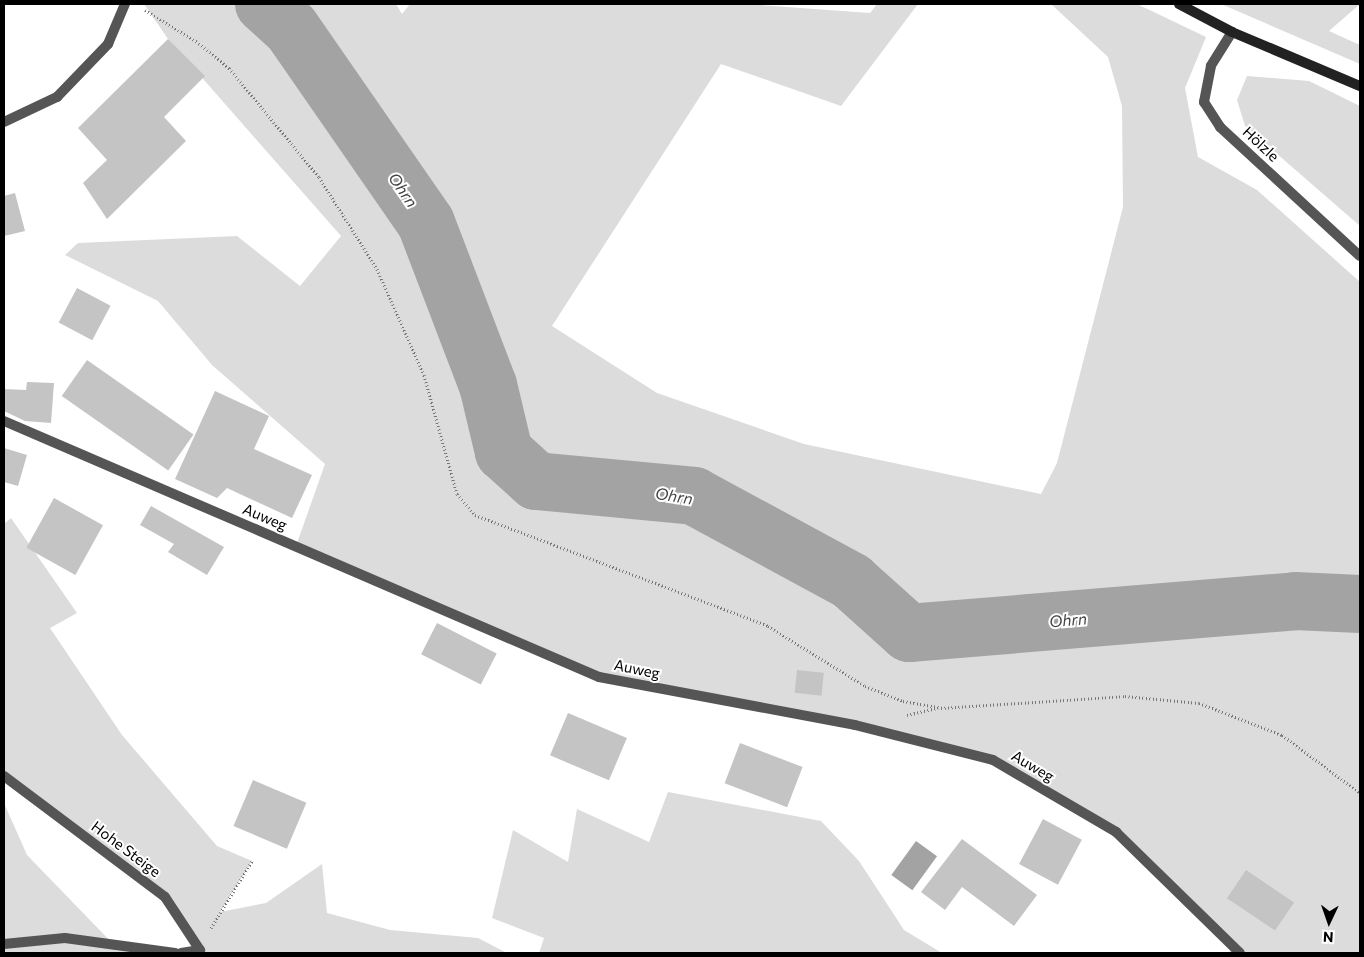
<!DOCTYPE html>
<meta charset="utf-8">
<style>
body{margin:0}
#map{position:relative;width:1364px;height:957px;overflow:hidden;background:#fff;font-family:Commissioner,sans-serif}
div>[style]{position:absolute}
.green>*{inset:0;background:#dcdcdc}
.water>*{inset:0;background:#a3a3a3;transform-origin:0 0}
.river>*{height:58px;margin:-29px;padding:0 29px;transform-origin:29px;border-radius:29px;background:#a3a3a3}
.building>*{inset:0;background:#c4c4c4;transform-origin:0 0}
.path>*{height:3px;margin-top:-1.5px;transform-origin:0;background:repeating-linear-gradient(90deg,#777 0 1px,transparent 0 3.5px)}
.minor>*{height:10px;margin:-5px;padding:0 5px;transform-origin:5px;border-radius:5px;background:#555}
.tertiary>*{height:10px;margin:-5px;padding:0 5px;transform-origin:5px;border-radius:5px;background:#555}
.secondary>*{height:10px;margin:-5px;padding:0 5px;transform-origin:5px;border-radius:5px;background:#222}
span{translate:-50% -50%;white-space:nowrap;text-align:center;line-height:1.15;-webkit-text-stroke:4px #fff;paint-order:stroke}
.street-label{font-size:15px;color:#000}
.water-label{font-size:16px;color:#444;font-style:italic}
.frame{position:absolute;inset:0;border:5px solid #000;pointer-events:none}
.north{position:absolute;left:1304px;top:897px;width:50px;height:50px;-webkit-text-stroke:4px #fff;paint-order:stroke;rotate:183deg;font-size:14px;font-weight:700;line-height:20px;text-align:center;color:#000}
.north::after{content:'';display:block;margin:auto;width:18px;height:22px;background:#000;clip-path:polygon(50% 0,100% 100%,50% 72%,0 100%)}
</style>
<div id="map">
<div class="green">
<i style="clip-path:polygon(144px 4px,396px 4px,402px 14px,410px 4px,745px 4px,870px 13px,877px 4px,918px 4px,841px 106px,721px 64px,552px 326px,657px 393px,804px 444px,1041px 494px,1057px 463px,1123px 207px,1122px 106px,1108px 57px,1051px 4px,1137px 4px,1206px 37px,1185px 88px,1198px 157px,1257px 190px,1360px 282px,1360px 953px,1227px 953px,1235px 948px,1116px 832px,993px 760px,855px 725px,599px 677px,296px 546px,325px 464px,212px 365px,158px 301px,65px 255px,78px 243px,237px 236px,300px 286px,341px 236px,168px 39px)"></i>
<i style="clip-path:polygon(1221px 4px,1360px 4px,1329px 31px,1360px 45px,1360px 64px)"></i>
<i style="clip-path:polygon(1247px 76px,1309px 81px,1360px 106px,1360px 226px,1245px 126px,1237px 100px)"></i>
<i style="clip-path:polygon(11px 518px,77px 613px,50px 628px,122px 735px,217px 846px,252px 861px,220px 912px,266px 903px,322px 864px,327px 913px,390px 930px,478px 938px,507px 953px,181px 953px,200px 950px,165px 897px,4px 776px,4px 524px)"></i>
<i style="clip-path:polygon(668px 792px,821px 821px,859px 861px,904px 930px,942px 953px,539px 953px,544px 938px,492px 918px,513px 830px,568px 862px,577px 809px,649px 842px)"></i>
<i style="clip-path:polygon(4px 803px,27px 855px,116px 947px,175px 953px,4px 953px)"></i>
</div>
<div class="water">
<i style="left:916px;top:841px;width:26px;height:42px;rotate:36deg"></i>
</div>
<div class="river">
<i style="left:264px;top:4px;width:36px;rotate:42deg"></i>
<i style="left:291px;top:28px;width:237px;rotate:55.3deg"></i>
<i style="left:426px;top:223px;width:173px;rotate:69.1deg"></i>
<i style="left:488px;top:385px;width:69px;rotate:76.6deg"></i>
<i style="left:504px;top:452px;width:43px;rotate:42.2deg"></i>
<i style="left:536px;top:481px;width:159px;rotate:5.4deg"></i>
<i style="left:694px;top:496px;width:179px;rotate:28.4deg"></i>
<i style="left:851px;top:581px;width:78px;rotate:41.9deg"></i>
<i style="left:909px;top:633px;width:387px;rotate:-4.7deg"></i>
<i style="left:1295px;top:601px;width:65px;rotate:2.6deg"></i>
</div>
<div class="building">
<i style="clip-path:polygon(168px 39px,205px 76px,164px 117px,186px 141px,107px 219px,83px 183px,107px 160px,78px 128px)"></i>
<i style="clip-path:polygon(15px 193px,25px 231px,4px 236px,4px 196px)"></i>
<i style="left:77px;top:288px;width:38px;height:39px;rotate:28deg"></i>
<i style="left:87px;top:360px;width:130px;height:44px;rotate:35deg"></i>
<i style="clip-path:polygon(27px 382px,54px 383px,51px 423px,25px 421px,4px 411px,4px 389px,26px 390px)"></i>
<i style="clip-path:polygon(215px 391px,269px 416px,254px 449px,312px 475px,292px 518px,227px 488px,217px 498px,175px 479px)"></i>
<i style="clip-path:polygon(4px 448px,27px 455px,18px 486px,4px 482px)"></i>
<i style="left:54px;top:498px;width:56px;height:57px;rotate:29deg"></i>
<i style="clip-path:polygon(151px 506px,224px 547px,207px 575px,168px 552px,174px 544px,140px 525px)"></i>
<i style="left:437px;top:623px;width:67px;height:35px;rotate:27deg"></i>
<i style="left:797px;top:670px;width:27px;height:23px;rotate:6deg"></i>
<i style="left:568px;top:713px;width:64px;height:46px;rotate:23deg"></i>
<i style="left:740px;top:743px;width:67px;height:43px;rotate:21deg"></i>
<i style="left:253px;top:780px;width:58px;height:50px;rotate:23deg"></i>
<i style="left:1043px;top:819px;width:44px;height:51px;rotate:28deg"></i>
<i style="clip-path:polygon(962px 839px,1037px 895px,1014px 926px,962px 887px,945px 910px,921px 892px)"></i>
<i style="left:1246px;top:870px;width:58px;height:34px;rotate:34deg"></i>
</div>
<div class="path">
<i style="left:145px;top:10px;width:60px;rotate:31.3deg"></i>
<i style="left:196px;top:41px;width:43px;rotate:39.3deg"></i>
<i style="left:229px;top:68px;width:141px;rotate:50.5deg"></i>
<i style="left:319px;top:177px;width:109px;rotate:57.8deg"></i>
<i style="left:377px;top:269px;width:116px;rotate:66.1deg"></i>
<i style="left:424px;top:375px;width:123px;rotate:74.5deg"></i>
<i style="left:457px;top:494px;width:28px;rotate:49deg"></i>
<i style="left:475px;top:515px;width:313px;rotate:20.7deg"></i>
<i style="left:768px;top:626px;width:114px;rotate:31.7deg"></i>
<i style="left:865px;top:686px;width:41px;rotate:21.5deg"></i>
<i style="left:903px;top:701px;width:39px;rotate:10deg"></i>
<i style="left:941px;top:708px;width:184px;rotate:-3.7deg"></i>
<i style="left:1125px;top:696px;width:74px;rotate:5.4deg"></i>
<i style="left:1199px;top:703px;width:89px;rotate:21.1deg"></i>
<i style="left:1282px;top:735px;width:97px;rotate:36.6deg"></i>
<i style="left:907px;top:715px;width:32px;rotate:-13deg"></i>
<i style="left:211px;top:928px;width:79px;rotate:-58.5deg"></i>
</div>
<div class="minor">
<i style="left:4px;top:421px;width:648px;rotate:23.28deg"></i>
<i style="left:599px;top:677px;width:260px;rotate:10.6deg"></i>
<i style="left:855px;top:725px;width:142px;rotate:14.2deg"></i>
<i style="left:993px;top:760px;width:143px;rotate:30.3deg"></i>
<i style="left:1116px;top:832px;width:173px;rotate:44.3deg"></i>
<i style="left:4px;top:776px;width:201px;rotate:36.9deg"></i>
<i style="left:165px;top:897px;width:64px;rotate:56.6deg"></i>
<i style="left:200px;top:950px;width:19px;rotate:171deg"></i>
<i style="left:4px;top:944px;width:61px;rotate:-5.6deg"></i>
<i style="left:65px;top:938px;width:111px;rotate:7.8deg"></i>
</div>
<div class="tertiary">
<i style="left:1232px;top:32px;width:40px;rotate:122deg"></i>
<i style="left:1211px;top:66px;width:37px;rotate:101deg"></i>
<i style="left:1204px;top:102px;width:30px;rotate:57deg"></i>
<i style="left:1220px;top:127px;width:190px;rotate:42.7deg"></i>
<i style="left:4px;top:122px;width:59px;rotate:-25.3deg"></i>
<i style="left:57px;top:97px;width:74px;rotate:-46.1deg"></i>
<i style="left:108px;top:44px;width:43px;rotate:-67deg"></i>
</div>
<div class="secondary">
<i style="left:1179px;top:4px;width:60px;rotate:27.8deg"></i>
<i style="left:1232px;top:32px;width:139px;rotate:22.9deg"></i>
</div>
<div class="street-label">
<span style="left:1261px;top:144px;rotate:43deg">Hölzle</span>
<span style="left:265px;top:517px;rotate:23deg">Auweg</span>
<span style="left:637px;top:669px;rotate:11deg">Auweg</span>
<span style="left:1033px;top:766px;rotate:31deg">Auweg</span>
<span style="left:126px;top:849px;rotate:37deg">Hohe Steige</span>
</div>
<div class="water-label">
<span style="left:403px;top:190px;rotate:55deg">Ohrn</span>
<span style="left:674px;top:496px;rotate:9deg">Ohrn</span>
<span style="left:1068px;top:620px;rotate:-5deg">Ohrn</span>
</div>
<div class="frame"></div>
<div class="north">N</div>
</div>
